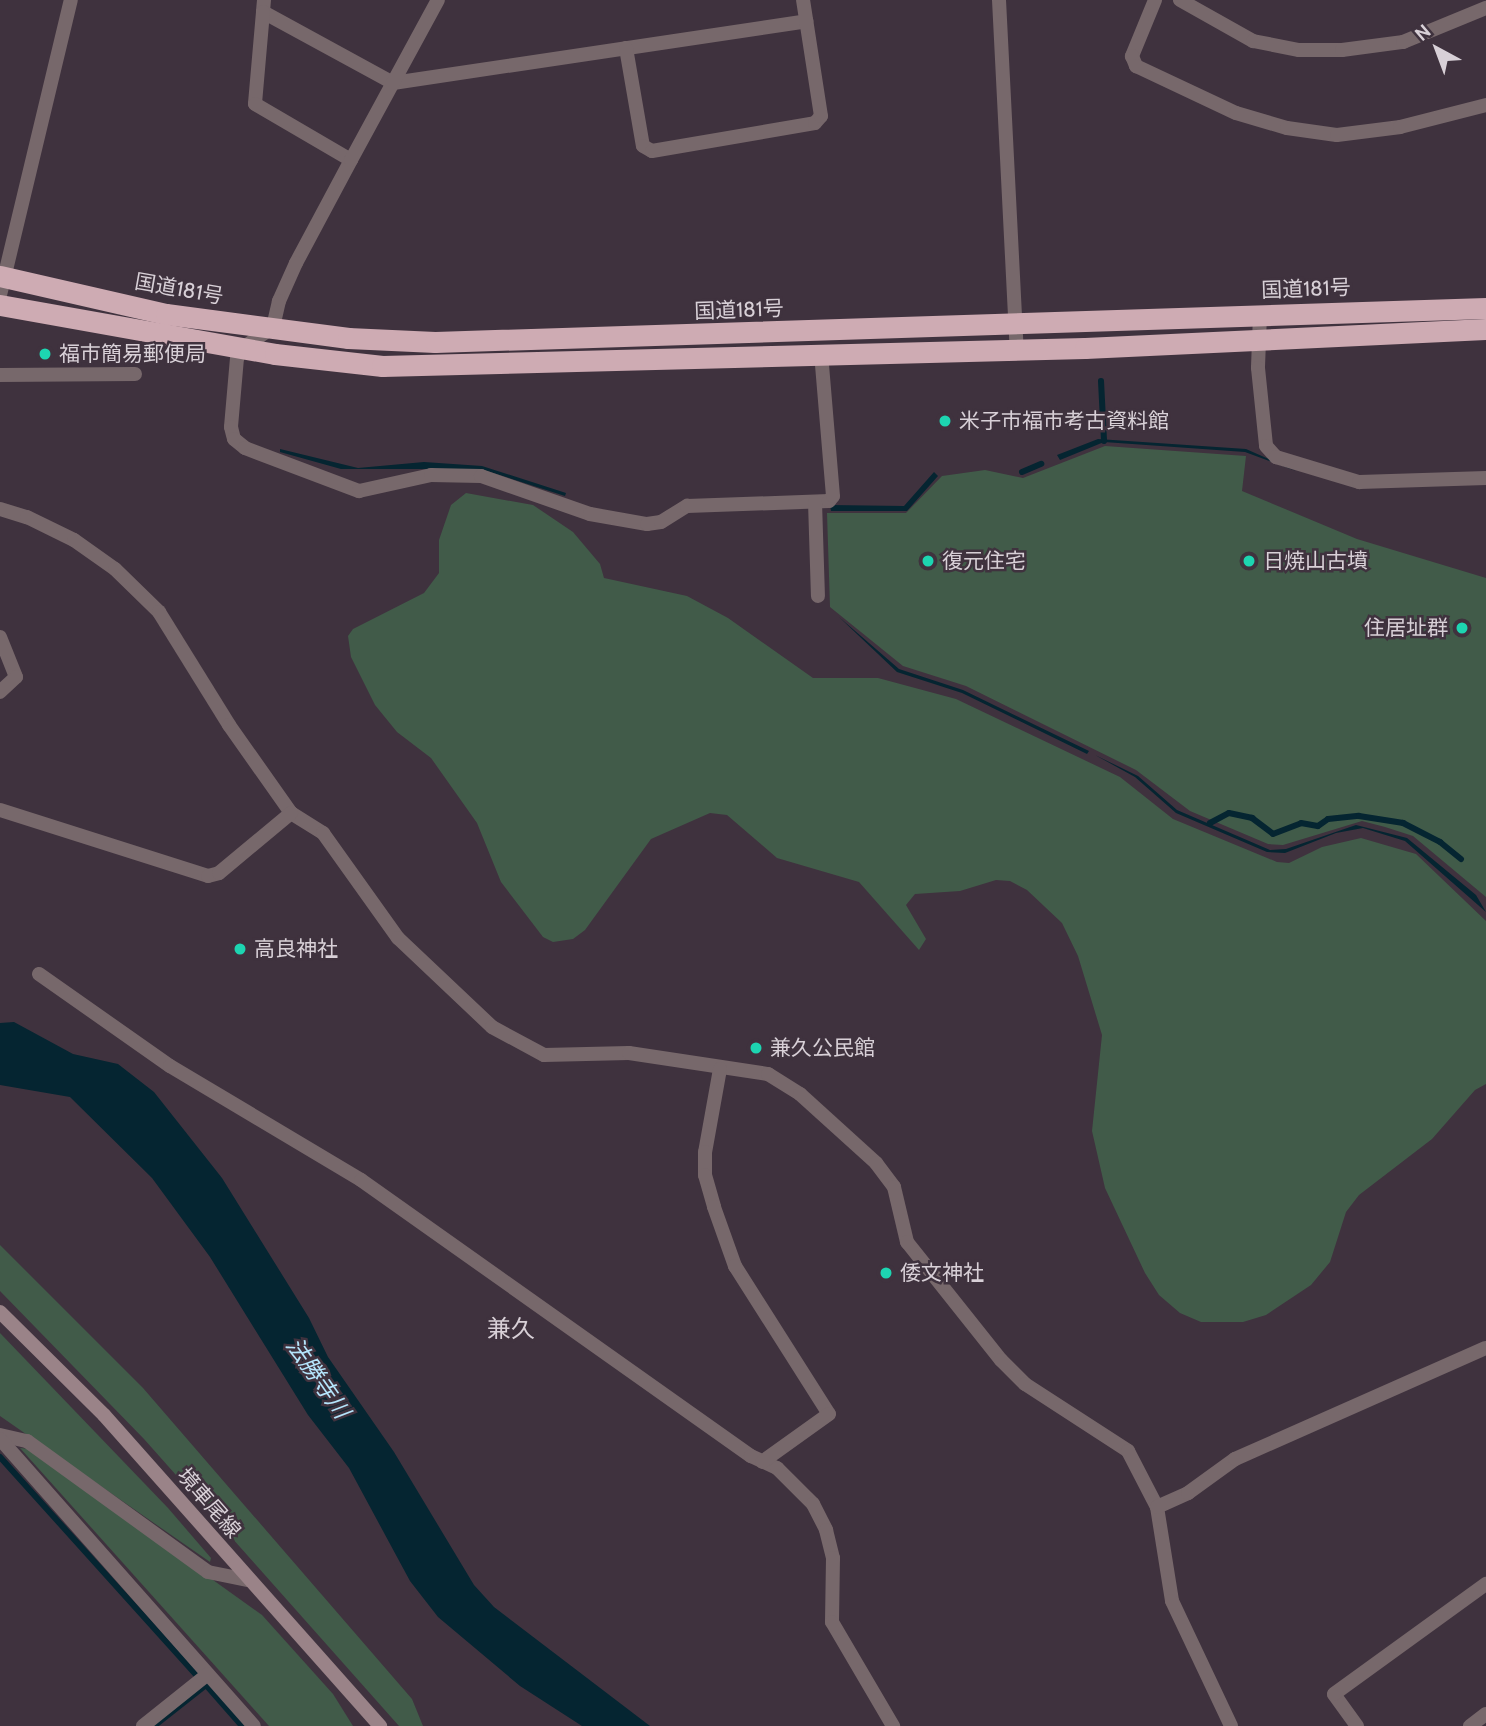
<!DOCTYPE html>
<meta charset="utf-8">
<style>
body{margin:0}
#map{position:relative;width:1486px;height:1726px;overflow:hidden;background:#3f323e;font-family:Cabin,"Noto Sans JP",sans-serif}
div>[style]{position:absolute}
.green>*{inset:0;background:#415b49}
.water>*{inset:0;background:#052531}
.stream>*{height:6px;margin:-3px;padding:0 3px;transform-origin:3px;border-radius:3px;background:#052531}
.street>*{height:14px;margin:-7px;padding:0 7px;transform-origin:7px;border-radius:7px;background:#77686b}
.secondary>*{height:14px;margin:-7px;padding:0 7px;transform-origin:7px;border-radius:7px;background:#9a8388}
.highway>*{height:21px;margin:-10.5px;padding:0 10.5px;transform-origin:10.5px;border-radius:10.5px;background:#ceabb3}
.dots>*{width:19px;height:19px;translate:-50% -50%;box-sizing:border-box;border:4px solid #3f323e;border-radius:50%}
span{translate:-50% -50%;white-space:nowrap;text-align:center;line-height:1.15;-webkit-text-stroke:5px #3f323e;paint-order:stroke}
.street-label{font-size:21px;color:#d8d0d7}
.poi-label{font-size:21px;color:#d8d0d7}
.left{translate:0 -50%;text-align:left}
.right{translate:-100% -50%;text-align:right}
.water-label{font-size:23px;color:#b5e5fc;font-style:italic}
.quarter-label{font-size:24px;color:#d8d0d7}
.north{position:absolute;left:1402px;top:14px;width:70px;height:70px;-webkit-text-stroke:5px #3f323e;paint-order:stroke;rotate:319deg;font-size:19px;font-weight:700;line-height:28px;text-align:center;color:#d8d0d7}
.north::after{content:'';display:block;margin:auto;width:24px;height:32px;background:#d8d0d7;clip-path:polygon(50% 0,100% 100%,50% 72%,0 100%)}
</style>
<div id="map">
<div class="green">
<i style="clip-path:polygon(1105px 446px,1246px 456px,1242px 491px,1357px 539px,1486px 578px,1486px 897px,1413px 836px,1385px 827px,1362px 821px,1283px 845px,1268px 844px,1190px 811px,1136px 770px,966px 686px,903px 666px,830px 607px,827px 513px,906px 513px,942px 476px,985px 470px,1023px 478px)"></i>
<i style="clip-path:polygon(466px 493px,533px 505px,573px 532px,600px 564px,604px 578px,687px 596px,728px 618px,813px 678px,878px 678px,956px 699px,1120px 777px,1173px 819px,1277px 862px,1289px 863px,1322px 847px,1361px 838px,1416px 854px,1486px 921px,1486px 1084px,1475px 1090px,1432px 1139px,1359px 1195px,1346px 1212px,1330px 1262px,1311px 1285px,1266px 1315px,1243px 1322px,1201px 1322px,1180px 1313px,1159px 1295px,1145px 1273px,1105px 1188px,1092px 1131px,1102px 1035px,1078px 956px,1062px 923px,1027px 890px,1010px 881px,996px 880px,960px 891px,915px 894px,906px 905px,926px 939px,919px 950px,859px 882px,777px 858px,727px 815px,710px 813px,651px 839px,585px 930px,573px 939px,553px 942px,543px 937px,501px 882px,477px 823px,431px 758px,397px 732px,375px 705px,351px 657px,348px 636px,353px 629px,424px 593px,439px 573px,439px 540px,451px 505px)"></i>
<i style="clip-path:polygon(0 1245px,143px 1388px,412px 1699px,423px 1726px,399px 1726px,144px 1439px,0 1291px)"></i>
<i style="clip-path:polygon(0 1333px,168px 1508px,211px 1558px,210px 1562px,0 1416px)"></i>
<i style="clip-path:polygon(20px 1448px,30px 1449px,262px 1615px,333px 1694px,353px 1726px,269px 1726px)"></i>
</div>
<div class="water">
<i style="clip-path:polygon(1098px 439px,1246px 449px,1296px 471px,1245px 452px,1104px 442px,1060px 460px,1057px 455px)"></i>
<i style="clip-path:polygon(280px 449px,358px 468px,424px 462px,482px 466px,566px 493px,565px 496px,481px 469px,341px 469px,280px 452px)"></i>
<i style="clip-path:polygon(934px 472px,938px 476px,907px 511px,831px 511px,830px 505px,904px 506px)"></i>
<i style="clip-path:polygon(839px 617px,899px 669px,963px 690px,1089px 751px,1087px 754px,962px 693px,897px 672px)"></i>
<i style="clip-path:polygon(1095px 755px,1138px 776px,1177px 810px,1270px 850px,1286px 849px,1356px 825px,1407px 838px,1476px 895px,1486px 912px,1405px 841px,1363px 828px,1336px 833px,1285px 853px,1267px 852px,1176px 813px,1135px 777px)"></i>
<i style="clip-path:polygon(14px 1022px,73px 1054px,118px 1064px,154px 1092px,222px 1178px,309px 1318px,328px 1357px,394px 1452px,474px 1585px,494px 1607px,650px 1726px,582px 1726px,520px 1686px,438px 1617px,410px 1581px,349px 1468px,308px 1415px,210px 1257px,152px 1178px,70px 1097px,0 1085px,0 1023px)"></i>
</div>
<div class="stream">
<i style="left:1101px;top:381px;width:60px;rotate:87.1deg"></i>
<i style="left:1022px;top:472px;width:21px;rotate:-23deg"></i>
<i style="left:1210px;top:823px;width:21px;rotate:-28deg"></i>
<i style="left:1229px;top:813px;width:24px;rotate:12deg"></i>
<i style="left:1252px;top:818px;width:26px;rotate:37deg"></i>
<i style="left:1273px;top:834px;width:30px;rotate:-21deg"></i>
<i style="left:1301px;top:823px;width:17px;rotate:10deg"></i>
<i style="left:1318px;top:826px;width:12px;rotate:-35deg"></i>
<i style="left:1328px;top:819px;width:31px;rotate:-6deg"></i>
<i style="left:1359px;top:816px;width:45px;rotate:9deg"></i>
<i style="left:1403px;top:823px;width:42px;rotate:27.2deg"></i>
<i style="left:1440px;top:842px;width:27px;rotate:39deg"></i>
<i style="left:0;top:1457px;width:296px;rotate:48deg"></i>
<i style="left:154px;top:1726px;width:66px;rotate:-38.3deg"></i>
<i style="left:206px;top:1685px;width:55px;rotate:48.7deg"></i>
</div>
<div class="street">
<i style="left:264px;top:0;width:12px;rotate:95deg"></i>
<i style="left:263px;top:12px;width:148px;rotate:28.6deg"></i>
<i style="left:393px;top:83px;width:418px;rotate:-8.5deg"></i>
<i style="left:999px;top:0;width:350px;rotate:87.1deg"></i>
<i style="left:1155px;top:0;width:61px;rotate:112.3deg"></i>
<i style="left:1132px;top:56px;width:11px;rotate:68deg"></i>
<i style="left:1136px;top:66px;width:110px;rotate:25.2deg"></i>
<i style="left:1236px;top:113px;width:53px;rotate:16.4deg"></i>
<i style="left:1287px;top:128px;width:50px;rotate:8deg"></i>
<i style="left:1337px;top:135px;width:64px;rotate:-7.2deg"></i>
<i style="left:1400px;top:127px;width:89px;rotate:-14.3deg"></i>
<i style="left:1180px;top:0;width:84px;rotate:29.3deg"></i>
<i style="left:1253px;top:41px;width:47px;rotate:11.1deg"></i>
<i style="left:1299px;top:50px;width:43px"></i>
<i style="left:1342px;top:50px;width:62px;rotate:-7.5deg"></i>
<i style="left:1403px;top:42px;width:90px;rotate:-22.3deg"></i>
<i style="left:263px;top:12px;width:92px;rotate:95deg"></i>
<i style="left:255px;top:104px;width:111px;rotate:30.3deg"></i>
<i style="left:351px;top:160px;width:117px;rotate:118.1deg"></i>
<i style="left:296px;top:263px;width:42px;rotate:114.1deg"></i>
<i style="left:279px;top:301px;width:27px;rotate:103deg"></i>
<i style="left:273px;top:327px;width:35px;rotate:145deg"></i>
<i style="left:244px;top:347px;width:13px;rotate:122deg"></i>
<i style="left:237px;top:358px;width:69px;rotate:95deg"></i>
<i style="left:231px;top:427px;width:12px;rotate:76deg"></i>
<i style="left:234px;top:439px;width:14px;rotate:39deg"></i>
<i style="left:245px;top:448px;width:122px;rotate:20.7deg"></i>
<i style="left:359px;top:491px;width:74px;rotate:-12.5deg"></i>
<i style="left:431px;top:475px;width:50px;rotate:1.1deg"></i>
<i style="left:481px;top:476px;width:115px;rotate:19.2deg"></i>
<i style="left:590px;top:514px;width:58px;rotate:10deg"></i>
<i style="left:647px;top:524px;width:14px;rotate:-8deg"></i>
<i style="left:661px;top:522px;width:31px;rotate:-32deg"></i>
<i style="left:687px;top:506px;width:142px;rotate:-2deg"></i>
<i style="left:829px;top:501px;width:6px;rotate:-51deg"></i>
<i style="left:833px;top:496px;width:143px;rotate:-94.8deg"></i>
<i style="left:626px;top:48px;width:99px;rotate:80.2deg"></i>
<i style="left:643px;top:146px;width:10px;rotate:29deg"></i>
<i style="left:652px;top:151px;width:165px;rotate:-9.7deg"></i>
<i style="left:815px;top:123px;width:9px;rotate:-49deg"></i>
<i style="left:821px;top:116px;width:117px;rotate:-98.8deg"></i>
<i style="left:351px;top:160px;width:182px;rotate:-61.5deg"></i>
<i style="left:0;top:295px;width:303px;rotate:-76.5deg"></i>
<i style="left:1260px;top:315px;width:53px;rotate:92.2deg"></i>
<i style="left:1258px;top:368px;width:78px;rotate:84.1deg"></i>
<i style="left:1266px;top:446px;width:15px;rotate:48deg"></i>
<i style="left:1276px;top:457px;width:87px;rotate:16.8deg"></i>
<i style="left:1359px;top:482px;width:127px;rotate:-1.8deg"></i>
<i style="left:0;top:375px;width:135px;rotate:-0.4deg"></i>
<i style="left:815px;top:502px;width:94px;rotate:88.2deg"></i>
<i style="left:0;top:509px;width:28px;rotate:17deg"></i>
<i style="left:27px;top:517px;width:52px;rotate:26.1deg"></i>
<i style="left:74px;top:540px;width:50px;rotate:35.3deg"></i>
<i style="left:115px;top:569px;width:62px;rotate:44.3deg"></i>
<i style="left:159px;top:612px;width:133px;rotate:58.2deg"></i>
<i style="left:229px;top:725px;width:108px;rotate:54.8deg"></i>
<i style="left:291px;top:813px;width:38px;rotate:32deg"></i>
<i style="left:323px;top:833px;width:129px;rotate:54.5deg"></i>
<i style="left:398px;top:938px;width:129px;rotate:43.4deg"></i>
<i style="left:492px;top:1027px;width:59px;rotate:28.3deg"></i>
<i style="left:544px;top:1055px;width:85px;rotate:-1.3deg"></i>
<i style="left:629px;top:1053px;width:141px;rotate:8.6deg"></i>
<i style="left:768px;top:1074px;width:38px;rotate:32deg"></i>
<i style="left:800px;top:1094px;width:103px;rotate:42.2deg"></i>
<i style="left:876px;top:1163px;width:30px;rotate:53deg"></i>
<i style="left:894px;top:1187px;width:57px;rotate:76.7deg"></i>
<i style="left:907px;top:1242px;width:151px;rotate:51.5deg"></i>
<i style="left:1001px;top:1360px;width:34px;rotate:45deg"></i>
<i style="left:1025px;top:1384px;width:123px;rotate:33deg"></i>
<i style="left:1128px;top:1451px;width:63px;rotate:62.6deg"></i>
<i style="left:1157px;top:1507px;width:95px;rotate:80.9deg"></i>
<i style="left:1172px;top:1601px;width:138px;rotate:64.7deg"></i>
<i style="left:0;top:637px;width:43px;rotate:68.2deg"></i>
<i style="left:16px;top:677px;width:22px;rotate:137deg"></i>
<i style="left:0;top:810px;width:218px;rotate:17.6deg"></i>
<i style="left:208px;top:876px;width:11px;rotate:-15deg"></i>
<i style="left:219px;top:873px;width:94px;rotate:-39.8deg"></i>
<i style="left:39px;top:974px;width:160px;rotate:35.1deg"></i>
<i style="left:170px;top:1066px;width:222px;rotate:30.8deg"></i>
<i style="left:361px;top:1180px;width:478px;rotate:35.3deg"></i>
<i style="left:751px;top:1456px;width:29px;rotate:25deg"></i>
<i style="left:777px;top:1468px;width:51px;rotate:45deg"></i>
<i style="left:813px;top:1504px;width:29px;rotate:63deg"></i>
<i style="left:826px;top:1530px;width:29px;rotate:76deg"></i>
<i style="left:833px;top:1558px;width:64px;rotate:90.9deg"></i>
<i style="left:832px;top:1622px;width:121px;rotate:59.6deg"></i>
<i style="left:720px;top:1069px;width:84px;rotate:100.2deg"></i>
<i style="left:705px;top:1152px;width:23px;rotate:90deg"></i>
<i style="left:705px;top:1175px;width:33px;rotate:74deg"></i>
<i style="left:714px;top:1207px;width:63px;rotate:70.4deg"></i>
<i style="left:735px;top:1266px;width:175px;rotate:57.6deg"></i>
<i style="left:829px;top:1414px;width:82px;rotate:144.4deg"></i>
<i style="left:0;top:1435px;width:28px;rotate:13deg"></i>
<i style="left:27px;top:1441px;width:223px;rotate:35.9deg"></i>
<i style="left:208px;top:1572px;width:41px;rotate:11.3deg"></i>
<i style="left:0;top:1439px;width:383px;rotate:48.5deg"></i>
<i style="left:1157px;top:1507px;width:34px;rotate:-24deg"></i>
<i style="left:1188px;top:1493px;width:58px;rotate:-35.9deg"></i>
<i style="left:1235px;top:1459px;width:274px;rotate:-23.9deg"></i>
<i style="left:143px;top:1726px;width:83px;rotate:-38.7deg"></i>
<i style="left:1357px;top:1726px;width:39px;rotate:-126deg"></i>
<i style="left:1334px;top:1694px;width:188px;rotate:-35.9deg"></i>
<i style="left:1470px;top:1726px;width:20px;rotate:-37deg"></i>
</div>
<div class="secondary">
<i style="left:0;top:1312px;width:146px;rotate:44.7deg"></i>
<i style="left:104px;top:1415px;width:416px;rotate:48.4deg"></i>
</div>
<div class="highway">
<i style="left:0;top:276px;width:170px;rotate:12.9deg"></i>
<i style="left:166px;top:314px;width:184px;rotate:7.5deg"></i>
<i style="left:348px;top:338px;width:87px;rotate:2.6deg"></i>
<i style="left:435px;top:342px;width:1052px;rotate:-1.85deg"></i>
<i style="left:0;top:305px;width:279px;rotate:10.1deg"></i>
<i style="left:275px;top:354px;width:108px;rotate:6.4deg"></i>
<i style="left:382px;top:366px;width:703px;rotate:-1.47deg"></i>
<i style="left:1085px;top:348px;width:401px;rotate:-2.7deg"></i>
</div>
<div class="dots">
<i style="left:45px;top:354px;background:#1dd5b1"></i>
<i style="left:945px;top:421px;background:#1dd5b1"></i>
<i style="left:928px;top:561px;background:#1dd5b1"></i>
<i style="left:1249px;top:561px;background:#1dd5b1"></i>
<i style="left:1462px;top:628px;background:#1dd5b1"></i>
<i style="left:240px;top:949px;background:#1dd5b1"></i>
<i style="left:756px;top:1048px;background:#1dd5b1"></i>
<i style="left:886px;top:1273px;background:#1dd5b1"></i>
</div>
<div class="street-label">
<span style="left:179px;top:289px;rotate:10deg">国道181号</span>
<span style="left:1306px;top:289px;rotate:-2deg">国道181号</span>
<span style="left:739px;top:310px;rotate:-2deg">国道181号</span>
<span style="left:209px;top:1503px;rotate:49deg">境車尾線</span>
</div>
<div class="poi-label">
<span class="left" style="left:59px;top:354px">福市簡易郵便局</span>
<span class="left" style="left:959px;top:421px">米子市福市考古資料館</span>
<span class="left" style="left:942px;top:561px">復元住宅</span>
<span class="left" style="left:1263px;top:561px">日焼山古墳</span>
<span class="right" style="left:1448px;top:628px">住居址群</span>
<span class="left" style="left:254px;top:949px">高良神社</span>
<span class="left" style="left:770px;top:1048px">兼久公民館</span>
<span class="left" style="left:900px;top:1273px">倭文神社</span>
</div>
<div class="water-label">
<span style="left:318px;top:1378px;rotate:55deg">法勝寺川</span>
</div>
<div class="quarter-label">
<span style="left:511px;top:1329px">兼久</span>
</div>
<div class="north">N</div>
</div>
